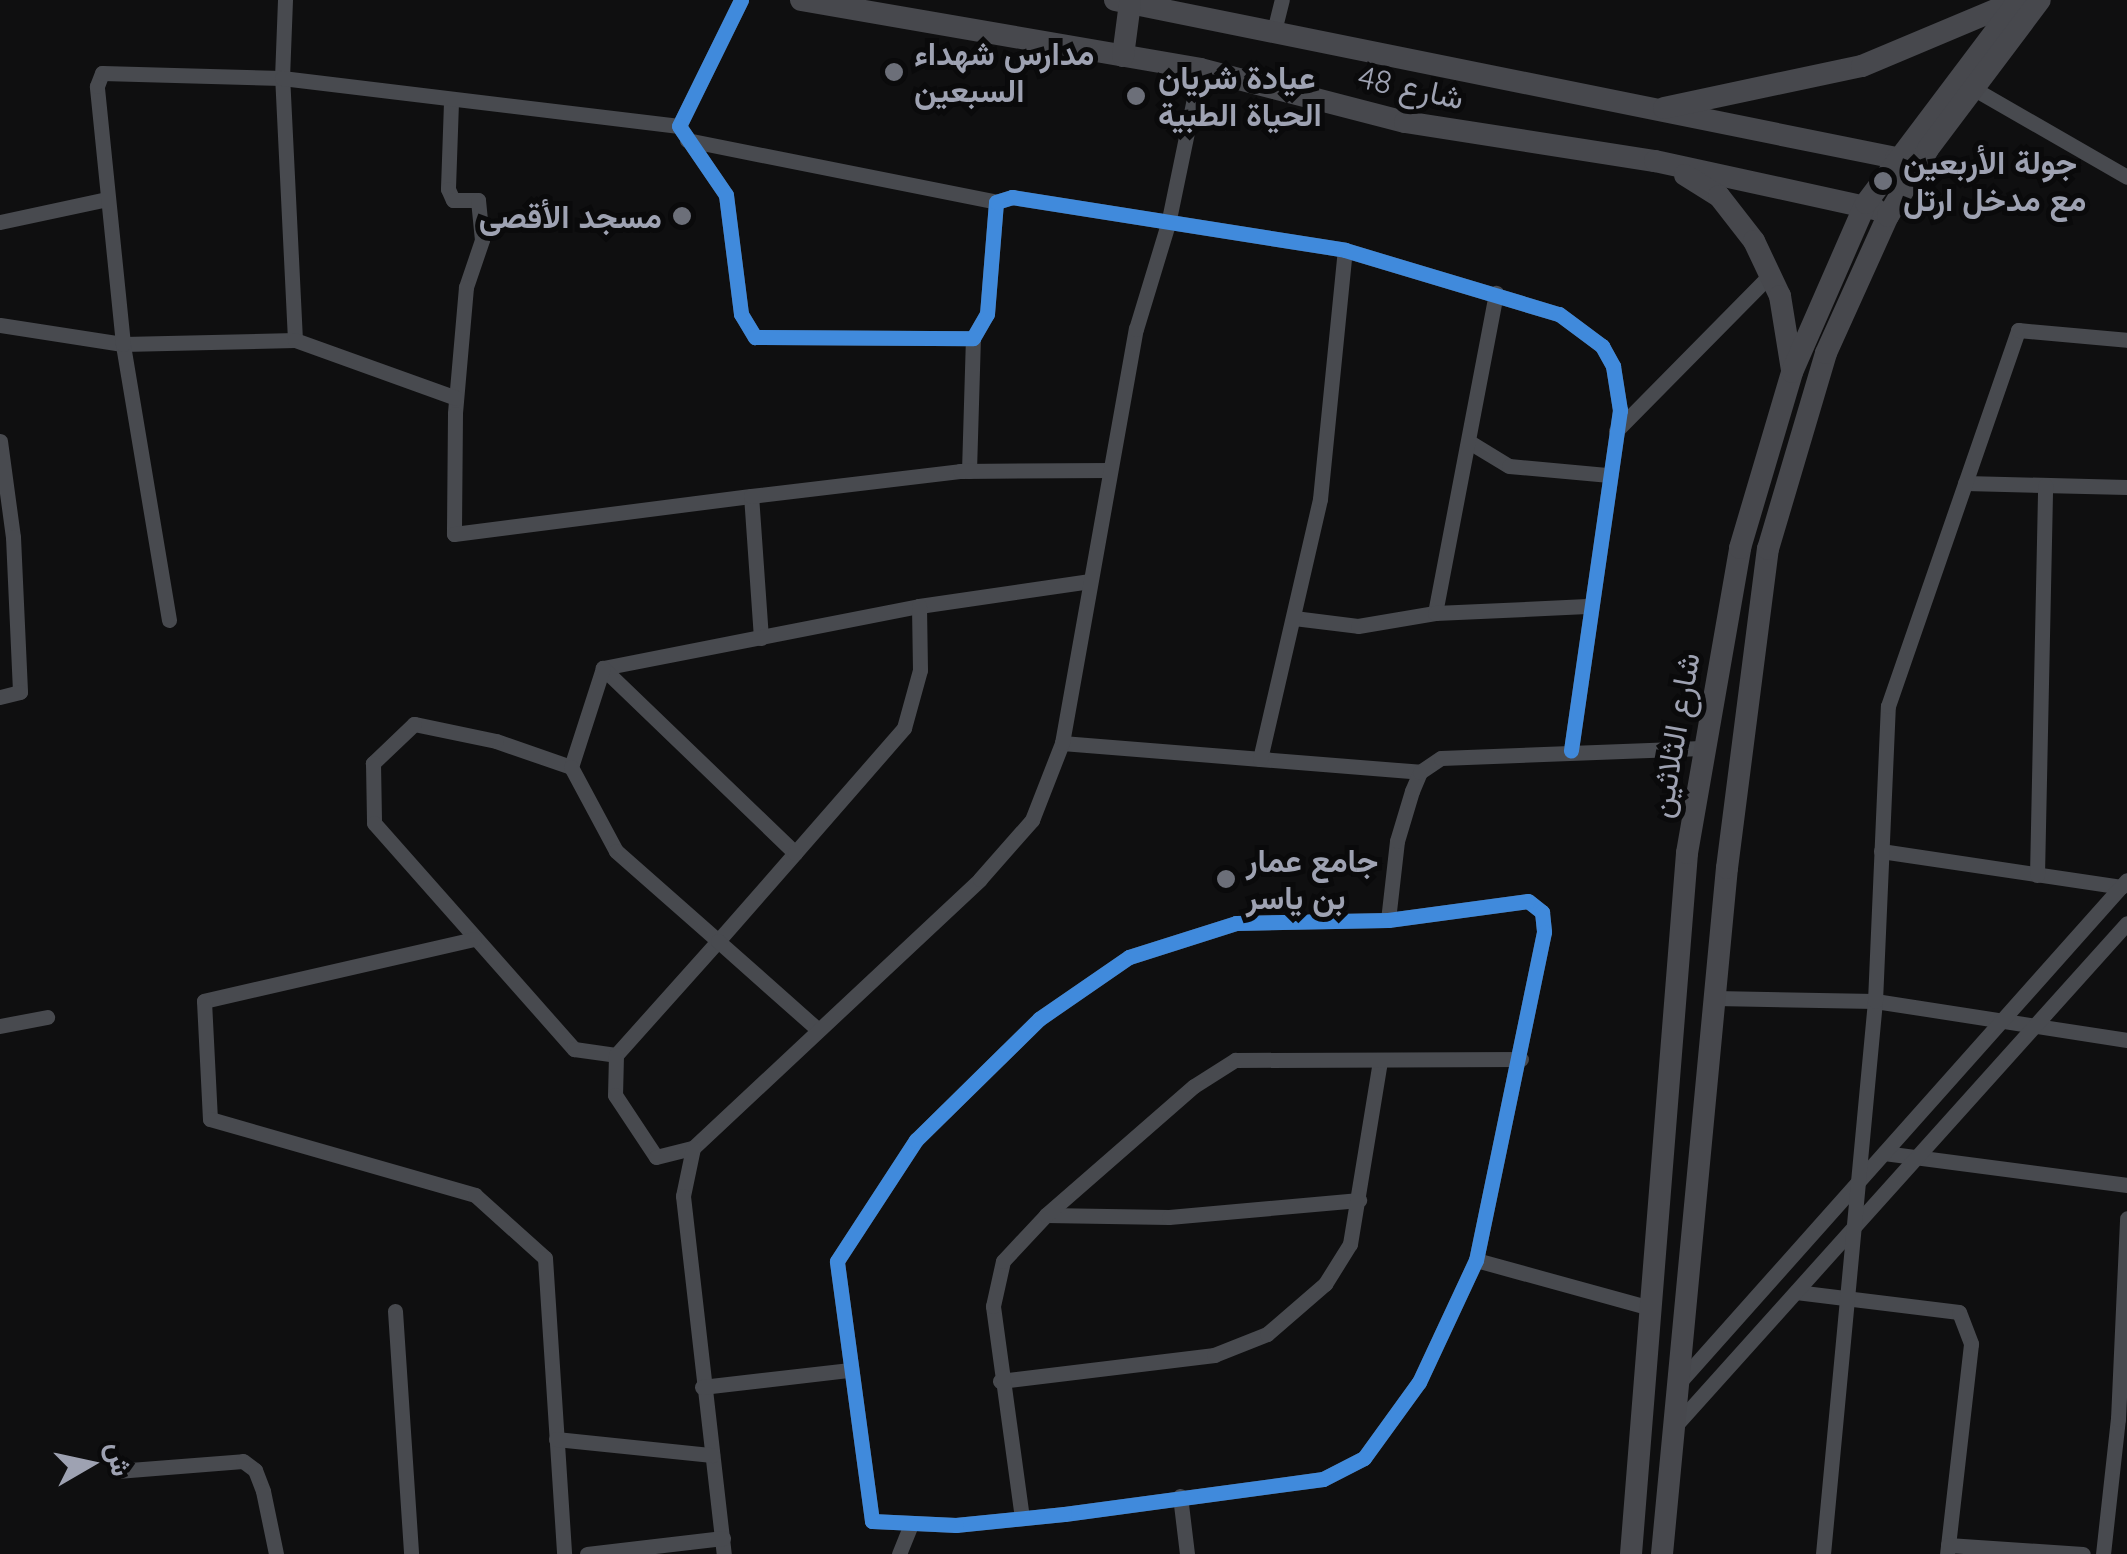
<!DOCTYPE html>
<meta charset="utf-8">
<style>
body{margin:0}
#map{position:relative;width:2127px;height:1554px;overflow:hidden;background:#0f0f10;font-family:Quicksand,Vazirmatn,sans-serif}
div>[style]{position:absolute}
.street>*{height:15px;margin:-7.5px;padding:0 7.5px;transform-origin:7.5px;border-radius:7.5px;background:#484a4f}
.secondary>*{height:22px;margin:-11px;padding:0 11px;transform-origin:11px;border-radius:11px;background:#47484d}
.cycleway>*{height:15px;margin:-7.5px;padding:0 7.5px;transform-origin:7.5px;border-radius:7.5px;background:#408adc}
.dots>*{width:28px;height:28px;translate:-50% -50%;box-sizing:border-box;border:5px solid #0a0a0b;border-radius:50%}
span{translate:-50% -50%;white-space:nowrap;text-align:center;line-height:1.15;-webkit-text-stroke:10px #0a0a0b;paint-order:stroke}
.poi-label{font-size:32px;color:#9ea2b2;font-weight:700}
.left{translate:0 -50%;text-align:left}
.right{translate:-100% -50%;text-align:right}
.street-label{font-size:32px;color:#9ea2b2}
.north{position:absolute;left:40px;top:1414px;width:100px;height:100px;-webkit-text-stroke:8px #0a0a0b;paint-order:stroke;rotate:81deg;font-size:28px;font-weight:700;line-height:40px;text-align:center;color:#9ea2b2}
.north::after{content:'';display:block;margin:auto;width:35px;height:45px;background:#9ea2b2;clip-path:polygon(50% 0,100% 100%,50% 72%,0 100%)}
</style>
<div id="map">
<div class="street">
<i style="left:741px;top:0;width:140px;rotate:116.2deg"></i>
<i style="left:679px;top:126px;width:83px;rotate:55.7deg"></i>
<i style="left:726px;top:195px;width:120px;rotate:82.8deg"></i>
<i style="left:741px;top:314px;width:27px;rotate:59deg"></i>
<i style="left:755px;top:337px;width:218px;rotate:0.3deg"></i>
<i style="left:973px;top:338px;width:28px;rotate:-60deg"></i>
<i style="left:987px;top:314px;width:112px;rotate:-85.4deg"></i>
<i style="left:996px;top:202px;width:17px;rotate:-17deg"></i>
<i style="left:1012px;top:197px;width:337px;rotate:9deg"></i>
<i style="left:1345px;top:250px;width:223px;rotate:16.7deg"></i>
<i style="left:1559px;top:314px;width:54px;rotate:36.7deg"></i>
<i style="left:1602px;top:346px;width:23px;rotate:61deg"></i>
<i style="left:1613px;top:366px;width:45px;rotate:81deg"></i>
<i style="left:1620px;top:410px;width:344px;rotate:98.2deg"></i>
<i style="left:1274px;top:31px;width:32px;rotate:-76deg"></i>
<i style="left:1976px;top:90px;width:174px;rotate:29.9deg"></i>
<i style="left:451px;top:102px;width:87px;rotate:92deg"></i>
<i style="left:448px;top:189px;width:12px;rotate:66deg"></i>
<i style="left:453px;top:200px;width:25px"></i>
<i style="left:478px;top:200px;width:40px;rotate:84.3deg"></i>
<i style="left:482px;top:240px;width:50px;rotate:108.8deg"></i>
<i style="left:466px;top:287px;width:127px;rotate:95deg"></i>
<i style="left:455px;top:414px;width:120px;rotate:90.5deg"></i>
<i style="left:454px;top:534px;width:299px;rotate:-7.3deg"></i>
<i style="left:687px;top:140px;width:315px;rotate:11.3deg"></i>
<i style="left:0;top:222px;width:109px;rotate:-12.1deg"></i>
<i style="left:0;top:325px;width:124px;rotate:8.8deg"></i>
<i style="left:123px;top:344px;width:172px;rotate:-1.3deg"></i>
<i style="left:295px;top:340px;width:262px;rotate:-92.8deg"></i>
<i style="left:282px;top:78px;width:78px;rotate:-87.8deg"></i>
<i style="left:295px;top:340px;width:171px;rotate:19.8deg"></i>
<i style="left:1616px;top:431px;width:221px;rotate:-45.4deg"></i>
<i style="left:0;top:441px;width:97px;rotate:82.3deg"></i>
<i style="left:13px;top:537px;width:155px;rotate:87.4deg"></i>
<i style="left:20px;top:692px;width:21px;rotate:166deg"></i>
<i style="left:1471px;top:443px;width:44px;rotate:31.2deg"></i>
<i style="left:1509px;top:466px;width:98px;rotate:5.2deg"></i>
<i style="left:969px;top:471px;width:133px;rotate:-88.3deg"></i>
<i style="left:1965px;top:483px;width:162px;rotate:1.4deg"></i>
<i style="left:1435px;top:613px;width:326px;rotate:-79.2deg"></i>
<i style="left:1294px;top:618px;width:64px;rotate:7.1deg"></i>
<i style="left:1358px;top:626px;width:78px;rotate:-9.6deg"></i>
<i style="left:1435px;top:613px;width:152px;rotate:-2.6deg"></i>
<i style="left:169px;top:620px;width:280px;rotate:-99.5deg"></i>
<i style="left:123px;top:344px;width:259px;rotate:-95.8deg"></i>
<i style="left:97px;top:86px;width:14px;rotate:-69deg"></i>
<i style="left:102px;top:73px;width:180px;rotate:1.6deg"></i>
<i style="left:282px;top:78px;width:400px;rotate:6.9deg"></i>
<i style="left:761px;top:638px;width:142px;rotate:-94deg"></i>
<i style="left:751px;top:496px;width:210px;rotate:-6.8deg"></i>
<i style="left:960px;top:471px;width:150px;rotate:-0.4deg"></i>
<i style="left:603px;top:668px;width:322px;rotate:-11.1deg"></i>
<i style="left:919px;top:606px;width:173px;rotate:-8.3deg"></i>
<i style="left:1062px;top:743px;width:359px;rotate:4.6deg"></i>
<i style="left:1260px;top:759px;width:267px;rotate:-77deg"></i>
<i style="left:1320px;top:499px;width:250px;rotate:-84.3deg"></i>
<i style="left:571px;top:767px;width:79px;rotate:-160.9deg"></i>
<i style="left:496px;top:741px;width:84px;rotate:-168.3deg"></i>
<i style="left:414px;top:724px;width:57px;rotate:136.4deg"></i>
<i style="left:373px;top:763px;width:60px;rotate:89deg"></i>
<i style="left:374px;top:823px;width:302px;rotate:48.5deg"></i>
<i style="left:574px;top:1049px;width:42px;rotate:8.1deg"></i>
<i style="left:616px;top:1055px;width:153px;rotate:-48.2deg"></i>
<i style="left:718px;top:941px;width:117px;rotate:-48.8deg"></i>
<i style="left:795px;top:853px;width:267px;rotate:-136.1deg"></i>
<i style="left:603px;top:668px;width:104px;rotate:107.9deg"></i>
<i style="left:571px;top:767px;width:95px;rotate:61.8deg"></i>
<i style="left:616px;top:851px;width:136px;rotate:41.4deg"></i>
<i style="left:718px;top:941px;width:131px;rotate:41.6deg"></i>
<i style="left:1881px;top:851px;width:243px;rotate:8.5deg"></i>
<i style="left:795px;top:853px;width:166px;rotate:-48.9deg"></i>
<i style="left:904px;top:728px;width:60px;rotate:-74.6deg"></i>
<i style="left:920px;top:670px;width:64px;rotate:-90.9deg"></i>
<i style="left:2037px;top:875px;width:390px;rotate:-88.8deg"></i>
<i style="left:1528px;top:901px;width:18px;rotate:38deg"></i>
<i style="left:1542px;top:912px;width:20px;rotate:84deg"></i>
<i style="left:1544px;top:932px;width:335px;rotate:101.7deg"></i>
<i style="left:1476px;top:1260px;width:135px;rotate:115deg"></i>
<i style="left:1419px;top:1382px;width:94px;rotate:125.9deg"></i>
<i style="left:1364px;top:1458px;width:46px;rotate:152.9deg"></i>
<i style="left:1323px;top:1479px;width:261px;rotate:172.3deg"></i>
<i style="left:1064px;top:1514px;width:109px;rotate:174.2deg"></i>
<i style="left:956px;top:1525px;width:84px;rotate:-177.3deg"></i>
<i style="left:872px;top:1521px;width:262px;rotate:-97.7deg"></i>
<i style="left:837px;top:1261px;width:145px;rotate:-56.9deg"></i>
<i style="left:916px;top:1140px;width:173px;rotate:-44.5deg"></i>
<i style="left:1039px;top:1019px;width:109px;rotate:-34.6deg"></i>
<i style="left:1129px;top:957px;width:112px;rotate:-17.6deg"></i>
<i style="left:1236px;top:923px;width:152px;rotate:-1.1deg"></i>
<i style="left:1388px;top:920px;width:141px;rotate:-7.7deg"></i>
<i style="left:1388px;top:920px;width:80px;rotate:-83.5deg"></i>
<i style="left:1397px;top:841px;width:52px;rotate:-73.3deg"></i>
<i style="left:1412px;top:791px;width:21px;rotate:-67deg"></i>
<i style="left:1420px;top:772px;width:25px;rotate:-34deg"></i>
<i style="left:1441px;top:758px;width:261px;rotate:-2.2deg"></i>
<i style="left:474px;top:939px;width:277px;rotate:167.1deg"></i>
<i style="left:204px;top:1001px;width:118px;rotate:87.1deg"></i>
<i style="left:210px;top:1119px;width:276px;rotate:16deg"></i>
<i style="left:475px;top:1195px;width:94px;rotate:42deg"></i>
<i style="left:545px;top:1258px;width:297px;rotate:86.3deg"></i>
<i style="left:1715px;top:998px;width:160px;rotate:1.1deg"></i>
<i style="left:1875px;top:1001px;width:255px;rotate:8.8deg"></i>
<i style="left:0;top:1026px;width:48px;rotate:-10.8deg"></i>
<i style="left:616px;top:1055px;width:40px;rotate:91.4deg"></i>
<i style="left:615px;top:1095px;width:74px;rotate:56.5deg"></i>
<i style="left:656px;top:1157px;width:38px;rotate:-14deg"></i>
<i style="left:693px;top:1148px;width:393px;rotate:-43.1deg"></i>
<i style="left:980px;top:879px;width:79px;rotate:-48.6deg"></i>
<i style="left:1032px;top:820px;width:83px;rotate:-68.7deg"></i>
<i style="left:1062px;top:743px;width:421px;rotate:-79.9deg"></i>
<i style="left:1136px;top:329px;width:110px;rotate:-73.1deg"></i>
<i style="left:1168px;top:224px;width:158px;rotate:-78.3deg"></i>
<i style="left:693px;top:1148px;width:49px;rotate:101.8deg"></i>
<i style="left:683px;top:1196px;width:360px;rotate:83.5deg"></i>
<i style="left:1884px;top:1153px;width:245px;rotate:7.5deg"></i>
<i style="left:1046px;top:1215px;width:123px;rotate:0.9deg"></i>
<i style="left:1169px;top:1217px;width:191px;rotate:-5.1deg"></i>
<i style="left:1476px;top:1260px;width:180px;rotate:15.4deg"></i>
<i style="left:1796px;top:1292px;width:164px;rotate:7deg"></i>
<i style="left:1959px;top:1312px;width:34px;rotate:69deg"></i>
<i style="left:1971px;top:1344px;width:211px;rotate:96.5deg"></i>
<i style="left:395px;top:1311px;width:244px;rotate:86.2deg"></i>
<i style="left:1000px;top:1381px;width:216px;rotate:-6.9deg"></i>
<i style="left:1214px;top:1355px;width:57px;rotate:-21.6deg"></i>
<i style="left:1267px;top:1334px;width:77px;rotate:-40.8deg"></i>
<i style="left:1325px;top:1284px;width:47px;rotate:-58deg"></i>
<i style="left:1350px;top:1244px;width:185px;rotate:-80.7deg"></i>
<i style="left:1677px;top:1385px;width:676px;rotate:-48.3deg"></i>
<i style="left:702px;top:1387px;width:147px;rotate:-6.6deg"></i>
<i style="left:1675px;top:1426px;width:676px;rotate:-48.06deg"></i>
<i style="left:556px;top:1439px;width:157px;rotate:5.9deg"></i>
<i style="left:117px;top:1471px;width:126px;rotate:-4.5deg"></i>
<i style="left:243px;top:1461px;width:15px;rotate:37deg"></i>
<i style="left:255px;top:1470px;width:22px;rotate:69deg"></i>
<i style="left:263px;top:1491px;width:64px;rotate:78.3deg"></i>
<i style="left:1180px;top:1496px;width:58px;rotate:83.1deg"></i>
<i style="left:1022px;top:1518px;width:214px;rotate:-97.8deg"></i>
<i style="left:993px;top:1306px;width:46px;rotate:-77.5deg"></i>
<i style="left:1003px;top:1261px;width:63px;rotate:-46.9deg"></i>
<i style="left:1046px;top:1215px;width:196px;rotate:-41.1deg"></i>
<i style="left:1194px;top:1086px;width:49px;rotate:-32.4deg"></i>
<i style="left:1235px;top:1060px;width:286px;rotate:-0.2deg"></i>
<i style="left:1948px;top:1545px;width:135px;rotate:3.8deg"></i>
<i style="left:587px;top:1554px;width:137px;rotate:-6.7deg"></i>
<i style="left:899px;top:1554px;width:32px;rotate:-68deg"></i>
<i style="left:1823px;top:1554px;width:555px;rotate:-84.63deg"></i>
<i style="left:1875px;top:1001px;width:295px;rotate:-87.5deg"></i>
<i style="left:1888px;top:706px;width:398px;rotate:-70.9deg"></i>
<i style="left:2018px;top:330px;width:109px;rotate:5.2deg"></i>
<i style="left:2103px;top:1554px;width:136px;rotate:-83.7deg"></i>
<i style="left:2118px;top:1419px;width:201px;rotate:-87.4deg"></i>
</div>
<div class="secondary">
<i style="left:801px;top:0;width:405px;rotate:9.8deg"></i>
<i style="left:1200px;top:69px;width:212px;rotate:14.5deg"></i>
<i style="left:1405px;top:122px;width:253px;rotate:8.9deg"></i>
<i style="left:1655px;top:161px;width:226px;rotate:12.3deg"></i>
<i style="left:1115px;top:0;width:797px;rotate:11.44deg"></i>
<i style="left:1896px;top:158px;width:15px;rotate:-16deg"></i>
<i style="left:1123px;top:56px;width:53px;rotate:-82.5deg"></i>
<i style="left:1664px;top:108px;width:202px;rotate:-12deg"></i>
<i style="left:1862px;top:66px;width:165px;rotate:-22.8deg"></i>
<i style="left:1685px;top:175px;width:40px;rotate:32deg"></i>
<i style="left:1719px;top:196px;width:57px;rotate:52.1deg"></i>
<i style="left:1754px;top:241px;width:61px;rotate:64.7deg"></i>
<i style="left:1780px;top:296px;width:75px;rotate:80.8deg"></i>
<i style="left:1631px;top:1554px;width:703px;rotate:-85.43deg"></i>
<i style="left:1687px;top:853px;width:310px;rotate:-80.1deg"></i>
<i style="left:1740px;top:548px;width:184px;rotate:-73.5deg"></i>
<i style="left:1792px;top:372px;width:184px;rotate:-66.4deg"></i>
<i style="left:1866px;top:203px;width:254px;rotate:-53deg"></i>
<i style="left:1662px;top:1554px;width:689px;rotate:-84.59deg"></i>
<i style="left:1727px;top:868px;width:322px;rotate:-82.7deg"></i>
<i style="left:1768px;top:549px;width:204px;rotate:-73.5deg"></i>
<i style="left:1826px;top:353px;width:150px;rotate:-65.7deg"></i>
<i style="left:1888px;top:216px;width:78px;rotate:-59.2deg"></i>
<i style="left:1928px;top:149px;width:186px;rotate:-53.1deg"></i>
</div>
<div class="cycleway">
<i style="left:741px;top:0;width:140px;rotate:116.2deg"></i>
<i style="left:679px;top:126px;width:83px;rotate:55.7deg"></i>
<i style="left:726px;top:195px;width:120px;rotate:82.8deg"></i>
<i style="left:741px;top:314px;width:27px;rotate:59deg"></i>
<i style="left:755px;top:337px;width:218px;rotate:0.3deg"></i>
<i style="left:973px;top:338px;width:28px;rotate:-60deg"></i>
<i style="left:987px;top:314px;width:112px;rotate:-85.4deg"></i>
<i style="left:996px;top:202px;width:17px;rotate:-17deg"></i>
<i style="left:1012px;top:197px;width:337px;rotate:9deg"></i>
<i style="left:1345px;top:250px;width:223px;rotate:16.7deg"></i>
<i style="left:1559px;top:314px;width:54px;rotate:36.7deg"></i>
<i style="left:1602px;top:346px;width:23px;rotate:61deg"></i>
<i style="left:1613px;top:366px;width:45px;rotate:81deg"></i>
<i style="left:1620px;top:410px;width:344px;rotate:98.2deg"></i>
<i style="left:1528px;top:901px;width:18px;rotate:38deg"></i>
<i style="left:1542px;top:912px;width:20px;rotate:84deg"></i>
<i style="left:1544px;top:932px;width:335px;rotate:101.7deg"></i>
<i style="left:1476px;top:1260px;width:135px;rotate:115deg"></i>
<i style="left:1419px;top:1382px;width:94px;rotate:125.9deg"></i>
<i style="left:1364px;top:1458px;width:46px;rotate:152.9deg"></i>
<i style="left:1323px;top:1479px;width:261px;rotate:172.3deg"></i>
<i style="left:1064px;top:1514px;width:109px;rotate:174.2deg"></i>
<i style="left:956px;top:1525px;width:84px;rotate:-177.3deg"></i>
<i style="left:872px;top:1521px;width:262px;rotate:-97.7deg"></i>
<i style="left:837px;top:1261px;width:145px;rotate:-56.9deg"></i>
<i style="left:916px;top:1140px;width:173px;rotate:-44.5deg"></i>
<i style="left:1039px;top:1019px;width:109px;rotate:-34.6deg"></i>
<i style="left:1129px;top:957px;width:112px;rotate:-17.6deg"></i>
<i style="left:1236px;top:923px;width:152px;rotate:-1.1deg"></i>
<i style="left:1388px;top:920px;width:141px;rotate:-7.7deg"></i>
</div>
<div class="dots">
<i style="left:894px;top:72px;background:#6c6f79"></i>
<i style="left:1136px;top:96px;background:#6c6f79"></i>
<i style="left:1883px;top:181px;background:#6c6f79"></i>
<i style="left:682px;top:216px;background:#6c6f79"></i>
<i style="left:1226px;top:879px;background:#6c6f79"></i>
</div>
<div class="poi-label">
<span class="left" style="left:914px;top:72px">مدارس شهداء<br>السبعين</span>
<span class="left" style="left:1158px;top:96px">عيادة شريان<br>الحياة الطبية</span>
<span class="left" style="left:1903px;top:181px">جولة الأربعين<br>مع مدخل ارتل</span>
<span class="right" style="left:662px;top:216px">مسجد الأقصى</span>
<span class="left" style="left:1246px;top:879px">جامع عمار<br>بن ياسر</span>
</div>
<div class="street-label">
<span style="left:1411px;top:87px;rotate:12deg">شارع 48</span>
<span style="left:1674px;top:735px;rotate:-80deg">شارع الثلاثين</span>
</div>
<div class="north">ش</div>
</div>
